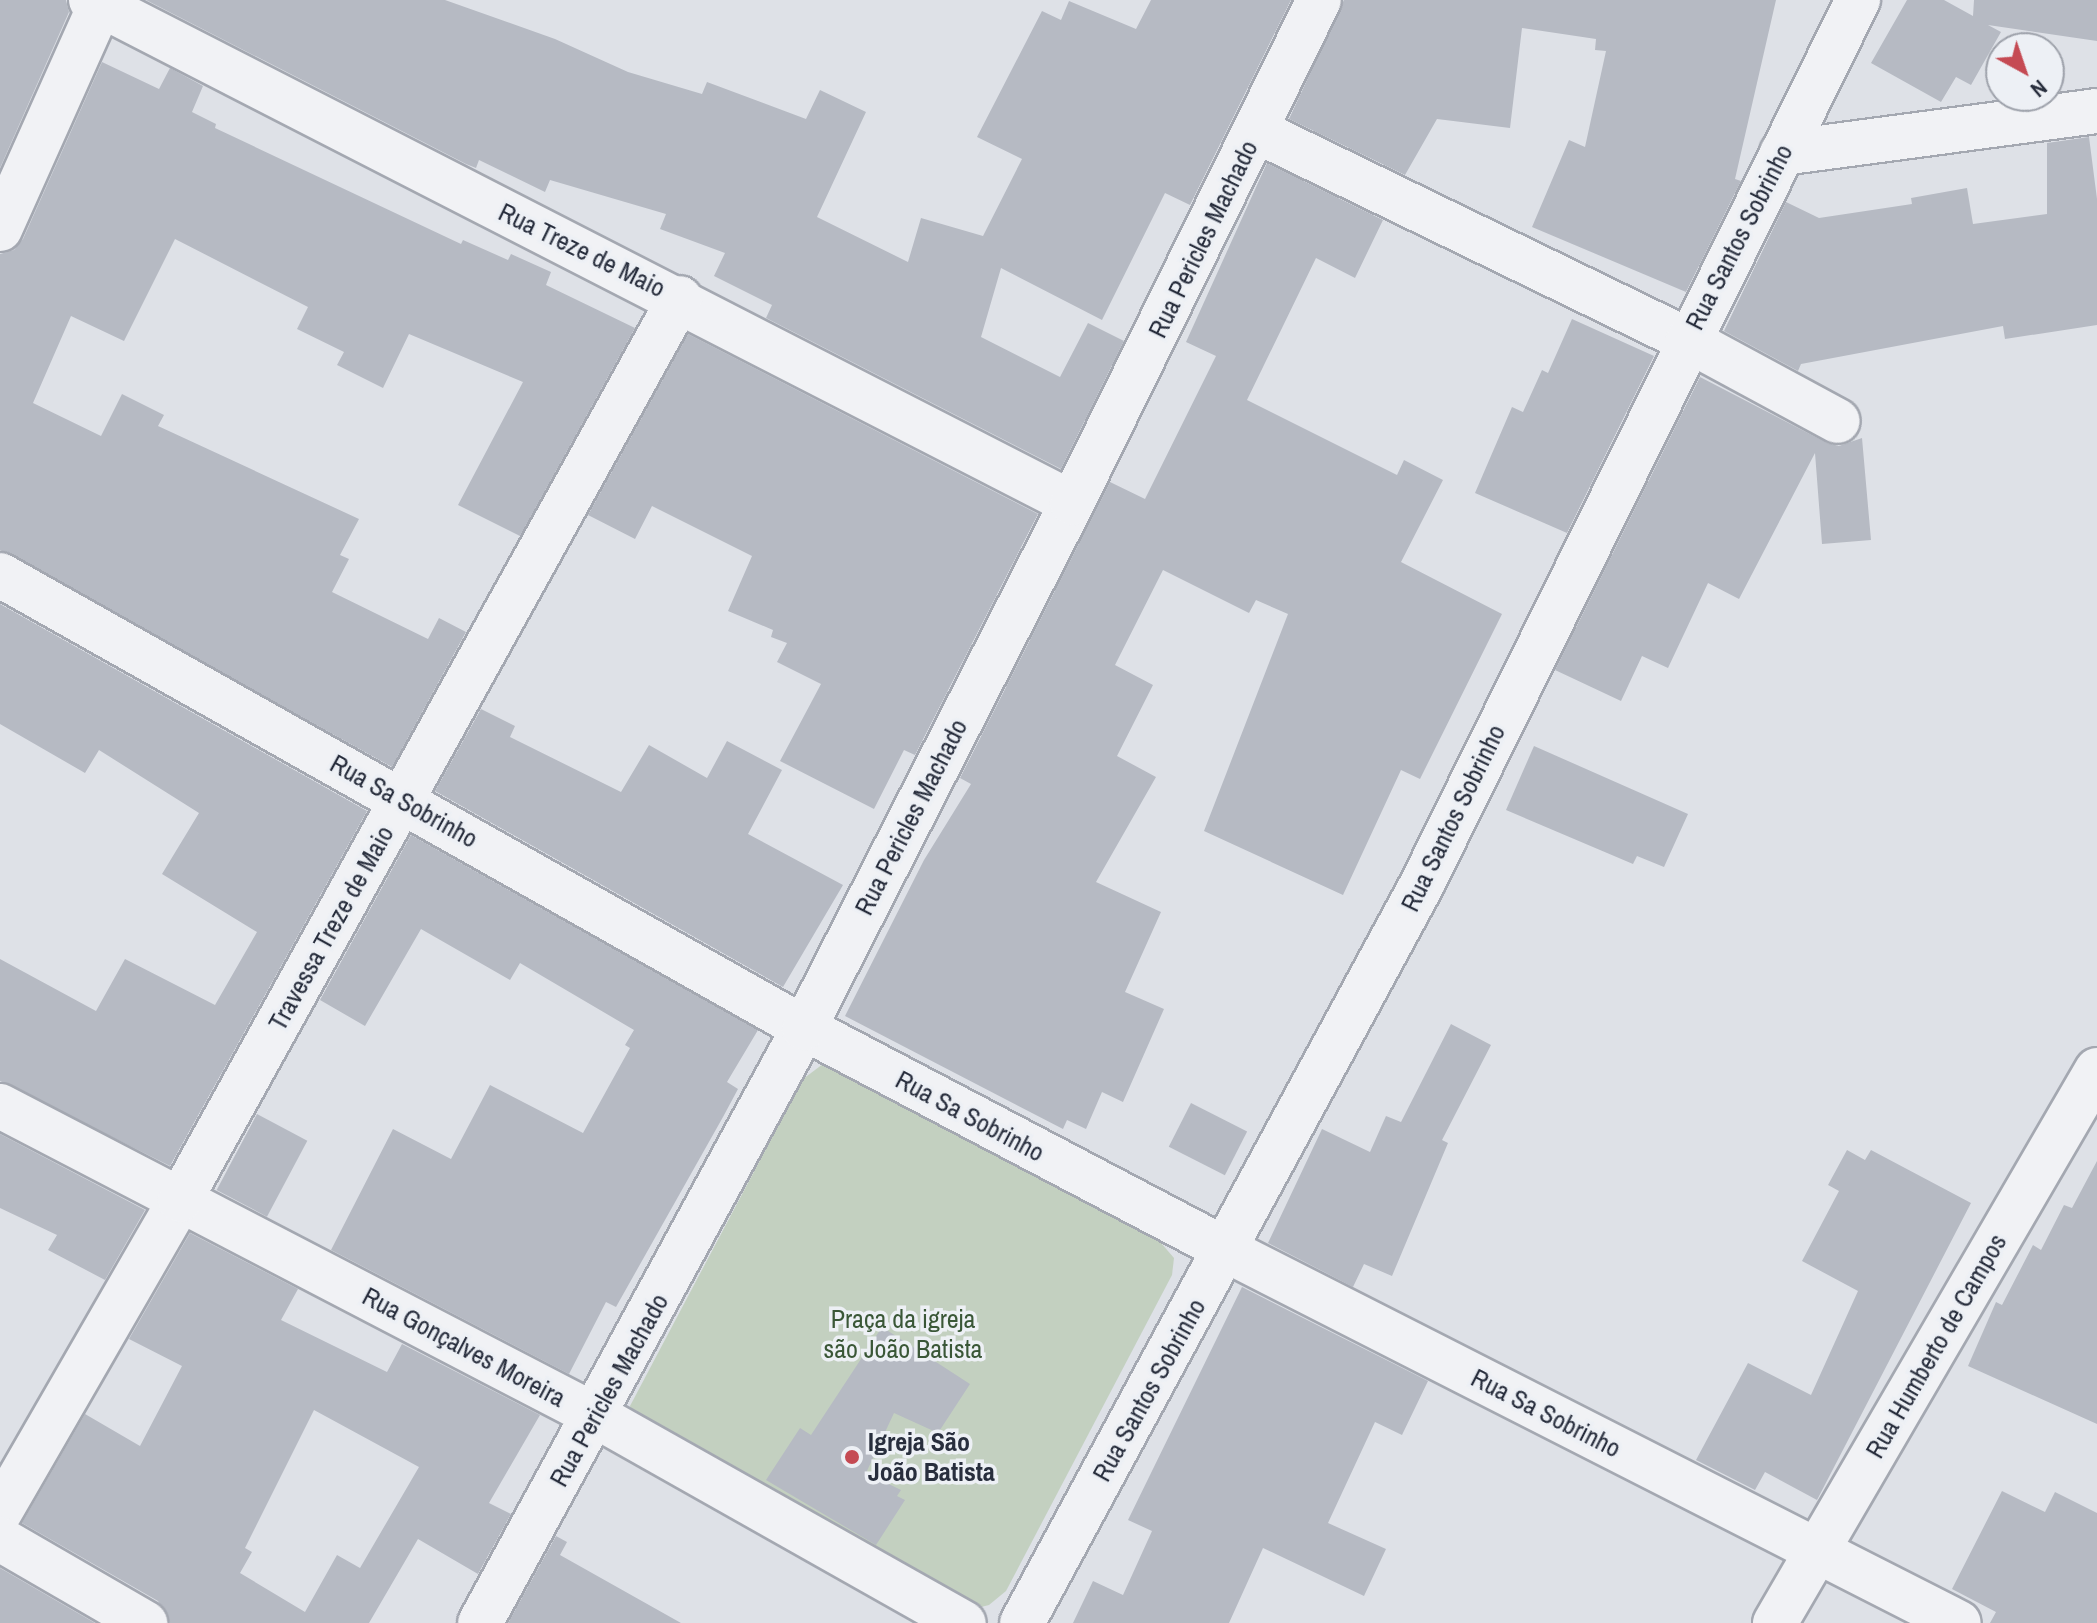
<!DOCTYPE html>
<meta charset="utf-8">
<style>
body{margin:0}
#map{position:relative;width:2097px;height:1623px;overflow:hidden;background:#dee1e7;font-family:"Archivo Narrow",sans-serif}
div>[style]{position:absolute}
.green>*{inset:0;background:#c3d0c0}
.building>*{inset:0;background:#b6bac3;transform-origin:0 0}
.roads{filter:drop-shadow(2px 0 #a4a8b1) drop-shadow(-2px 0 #a4a8b1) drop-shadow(0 2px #a4a8b1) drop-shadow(0 -2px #a4a8b1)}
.street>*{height:44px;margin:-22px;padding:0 22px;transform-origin:22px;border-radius:22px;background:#f1f2f5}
.dots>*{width:22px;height:22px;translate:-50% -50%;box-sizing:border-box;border:4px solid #edf0f5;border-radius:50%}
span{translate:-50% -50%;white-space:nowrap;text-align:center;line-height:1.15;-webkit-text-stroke:7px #edf0f5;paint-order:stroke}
.street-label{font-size:26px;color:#282e3d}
.park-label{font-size:26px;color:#3a5737}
.poi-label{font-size:26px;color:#282e3d;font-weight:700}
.left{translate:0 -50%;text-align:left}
.north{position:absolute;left:1985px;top:32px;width:80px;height:80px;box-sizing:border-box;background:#edf0f5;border:2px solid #9ea2ab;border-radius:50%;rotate:140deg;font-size:22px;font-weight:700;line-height:32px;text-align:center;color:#282e3d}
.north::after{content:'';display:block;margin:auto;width:28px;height:36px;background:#c54a53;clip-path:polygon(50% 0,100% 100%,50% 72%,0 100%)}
</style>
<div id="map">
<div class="green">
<i style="clip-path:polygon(827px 1061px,1155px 1236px,1174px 1258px,1172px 1275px,1006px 1591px,989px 1605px,977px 1608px,634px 1418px,630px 1406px,803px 1079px)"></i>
</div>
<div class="building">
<i style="clip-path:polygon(0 0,66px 0,69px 12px,0 168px)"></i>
<i style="clip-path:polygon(146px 0,445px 0,555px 39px,628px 72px,702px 94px,707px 82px,806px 119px,820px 90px,866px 112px,817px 217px,908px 262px,921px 218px,983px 236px,1022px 159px,977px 137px,1042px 11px,1061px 20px,1069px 1px,1136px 29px,1151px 0,1291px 0,1190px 205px,1165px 193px,1102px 320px,1001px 268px,981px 337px,1060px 377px,1088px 323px,1124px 341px,1061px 469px,766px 318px,772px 305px,714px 276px,725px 253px,660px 229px,666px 214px,550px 180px,545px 192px,479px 160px,476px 168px,466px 164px)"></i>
<i style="clip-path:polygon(1344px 0,1776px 0,1735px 179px,1741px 181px,1686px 292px,1532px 227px,1569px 140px,1585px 147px,1606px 51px,1595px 50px,1596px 39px,1522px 28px,1510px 128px,1437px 119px,1405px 175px,1289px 119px)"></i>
<i style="clip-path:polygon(1907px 0,1944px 0,1973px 16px,1974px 0,2097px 0,2097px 41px,1988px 25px,2001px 32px,1971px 85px,1956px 77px,1941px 102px,1871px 63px)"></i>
<i style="clip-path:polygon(102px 62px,159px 89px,170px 68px,203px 86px,192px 112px,216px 124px,215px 128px,461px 244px,463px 240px,508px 260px,511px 254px,551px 272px,546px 285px,635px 328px,520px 536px,458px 505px,523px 382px,409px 334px,383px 388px,337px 365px,344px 352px,297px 329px,308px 307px,175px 239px,124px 341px,71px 316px,33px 403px,101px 436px,122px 394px,164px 415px,158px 426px,359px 519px,340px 555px,349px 559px,332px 592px,428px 639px,439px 618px,466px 632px,392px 767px,0 550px,0 254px,14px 250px,23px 239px)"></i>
<i style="clip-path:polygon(2089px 137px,2097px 199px,2097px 325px,2005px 339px,2003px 326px,1801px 364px,1798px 371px,1724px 331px,1786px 202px,1819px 218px,1912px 204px,1911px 198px,1967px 188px,1973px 224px,2047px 214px,2047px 143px)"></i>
<i style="clip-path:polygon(1267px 163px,1383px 220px,1355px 278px,1316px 258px,1247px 400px,1397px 475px,1404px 460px,1443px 480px,1401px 562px,1502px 614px,1420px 779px,1401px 770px,1343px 895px,1204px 831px,1288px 614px,1256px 600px,1249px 613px,1163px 570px,1115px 665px,1153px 685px,1117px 756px,1156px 777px,1096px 882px,1161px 912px,1125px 992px,1164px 1009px,1123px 1102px,1102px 1092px,1086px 1129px,1067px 1120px,1063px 1129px,845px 1016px,924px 860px,971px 784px,960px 778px,1110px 482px,1145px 499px,1216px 356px,1186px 342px)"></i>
<i style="clip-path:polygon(1572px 319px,1654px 356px,1567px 533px,1475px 493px,1512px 407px,1523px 412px,1542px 370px,1548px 373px)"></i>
<i style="clip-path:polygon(688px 334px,1038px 514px,915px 755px,904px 750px,874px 809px,780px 761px,821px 684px,777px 662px,787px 643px,771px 637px,773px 630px,728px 611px,752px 556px,652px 506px,635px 539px,588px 515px)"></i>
<i style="clip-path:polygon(1700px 377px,1827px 443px,1839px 446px,1862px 438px,1871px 540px,1822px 544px,1815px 453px,1739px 599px,1708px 583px,1668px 668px,1642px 656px,1621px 701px,1555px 670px)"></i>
<i style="clip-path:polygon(0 604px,367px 811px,170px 1166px,0 1081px,0 959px,96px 1011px,125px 959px,215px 1005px,257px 932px,162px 874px,199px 813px,99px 750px,85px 773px,0 724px)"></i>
<i style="clip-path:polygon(481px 709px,515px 726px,510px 737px,621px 792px,649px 745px,707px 778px,727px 741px,782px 770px,748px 834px,843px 885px,783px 987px,435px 791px)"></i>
<i style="clip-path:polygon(1534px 746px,1688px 814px,1664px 867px,1637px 856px,1633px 864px,1506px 810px)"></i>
<i style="clip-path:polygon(411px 835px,758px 1030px,727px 1082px,738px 1089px,723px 1117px,616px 1307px,606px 1302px,569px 1374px,331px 1250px,393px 1129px,451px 1159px,490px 1085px,583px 1133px,630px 1048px,625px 1045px,634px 1030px,520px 963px,510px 980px,421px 929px,365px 1026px,320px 1000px)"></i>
<i style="clip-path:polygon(1451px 1024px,1491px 1045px,1442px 1140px,1448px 1143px,1392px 1276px,1364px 1264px,1353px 1287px,1268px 1243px,1322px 1129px,1370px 1152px,1386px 1116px,1401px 1122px)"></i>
<i style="left:1191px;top:1103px;width:63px;height:49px;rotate:27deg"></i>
<i style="left:257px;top:1114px;width:57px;height:86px;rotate:28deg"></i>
<i style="clip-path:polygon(0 1134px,145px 1210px,105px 1280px,48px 1250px,57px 1235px,0 1208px)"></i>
<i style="clip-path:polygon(1847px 1150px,1865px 1160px,1871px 1150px,1971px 1203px,1817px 1500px,1765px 1472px,1755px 1490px,1696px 1460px,1748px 1363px,1811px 1395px,1858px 1291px,1802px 1261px,1839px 1191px,1828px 1185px)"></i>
<i style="clip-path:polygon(2097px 1161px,2097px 1424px,1968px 1366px,1996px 1302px,2002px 1305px,2033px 1245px,2041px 1250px,2064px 1205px,2072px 1208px)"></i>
<i style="clip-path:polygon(evenodd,190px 1233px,298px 1289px,281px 1320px,387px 1372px,402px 1344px,540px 1415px,489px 1503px,511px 1514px,478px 1574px,418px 1539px,369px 1623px,170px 1623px,158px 1601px,22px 1523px,85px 1414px,140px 1446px,182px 1366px,129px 1339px,190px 1233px,314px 1410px,419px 1467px,360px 1568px,337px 1555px,305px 1612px,240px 1573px,252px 1552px,245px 1548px,314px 1410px)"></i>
<i style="clip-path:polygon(1242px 1287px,1428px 1381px,1402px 1435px,1375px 1422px,1328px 1523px,1386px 1549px,1364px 1596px,1263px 1548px,1229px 1623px,1073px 1623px,1093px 1581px,1123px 1595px,1152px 1531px,1128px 1520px)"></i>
<i style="clip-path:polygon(882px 1327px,970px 1384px,938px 1433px,894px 1413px,866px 1473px,901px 1490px,897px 1496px,905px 1500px,876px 1545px,766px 1480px,800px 1428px,811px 1435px)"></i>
<i style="clip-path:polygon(2002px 1491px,2045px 1512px,2055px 1492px,2097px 1513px,2097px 1623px,1990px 1623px,1996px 1612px,1952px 1589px)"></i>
<i style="clip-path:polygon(556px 1536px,567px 1542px,560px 1555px,681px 1623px,508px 1623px)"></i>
<i style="clip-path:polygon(0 1568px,95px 1623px,0 1623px)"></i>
</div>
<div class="roads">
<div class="street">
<i style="left:91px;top:0;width:1102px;rotate:27.15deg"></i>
<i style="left:1257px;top:131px;width:479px;rotate:25.9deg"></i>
<i style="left:1688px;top:340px;width:170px;rotate:28.4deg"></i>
<i style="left:1782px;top:153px;width:318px;rotate:-7.6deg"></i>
<i style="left:0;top:229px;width:245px;rotate:-65.9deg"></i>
<i style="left:0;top:575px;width:923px;rotate:29.4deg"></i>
<i style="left:804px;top:1028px;width:477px;rotate:27.7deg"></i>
<i style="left:1226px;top:1250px;width:822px;rotate:26.97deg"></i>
<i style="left:0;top:1106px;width:672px;rotate:27.48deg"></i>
<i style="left:596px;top:1416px;width:422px;rotate:29.4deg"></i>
<i style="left:0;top:1512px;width:360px;rotate:-60deg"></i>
<i style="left:180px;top:1200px;width:1031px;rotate:-61deg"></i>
<i style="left:0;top:1539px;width:168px;rotate:30.1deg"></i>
<i style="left:480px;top:1623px;width:677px;rotate:-61.43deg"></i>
<i style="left:804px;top:1028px;width:589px;rotate:-62.96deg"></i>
<i style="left:1072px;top:503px;width:560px;rotate:-63.85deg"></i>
<i style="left:1022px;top:1623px;width:840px;rotate:-61.57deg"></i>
<i style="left:1422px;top:884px;width:986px;rotate:-63.75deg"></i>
<i style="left:1775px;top:1623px;width:640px;rotate:-59.79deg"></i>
</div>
</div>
<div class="dots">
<i style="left:852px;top:1457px;background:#c54a53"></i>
</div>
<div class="street-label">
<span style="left:1739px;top:237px;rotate:-63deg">Rua Santos Sobrinho</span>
<span style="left:1203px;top:239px;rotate:-64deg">Rua Pericles Machado</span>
<span style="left:582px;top:250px;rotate:26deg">Rua Treze de Maio</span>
<span style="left:404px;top:801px;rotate:29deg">Rua Sa Sobrinho</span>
<span style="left:911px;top:817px;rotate:-63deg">Rua Pericles Machado</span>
<span style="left:1453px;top:818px;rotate:-64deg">Rua Santos Sobrinho</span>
<span style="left:331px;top:928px;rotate:-61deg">Travessa Treze de Maio</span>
<span style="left:970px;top:1116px;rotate:28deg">Rua Sa Sobrinho</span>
<span style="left:1936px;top:1346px;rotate:-60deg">Rua Humberto de Campos</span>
<span style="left:464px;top:1347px;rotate:28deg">Rua Gonçalves Moreira</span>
<span style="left:609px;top:1390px;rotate:-61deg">Rua Pericles Machado</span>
<span style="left:1149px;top:1390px;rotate:-61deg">Rua Santos Sobrinho</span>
<span style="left:1546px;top:1413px;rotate:27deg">Rua Sa Sobrinho</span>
</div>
<div class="park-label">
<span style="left:903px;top:1334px">Praça da igreja<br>são João Batista</span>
</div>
<div class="poi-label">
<span class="left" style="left:868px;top:1457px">Igreja São<br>João Batista</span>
</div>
<div class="north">N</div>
</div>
